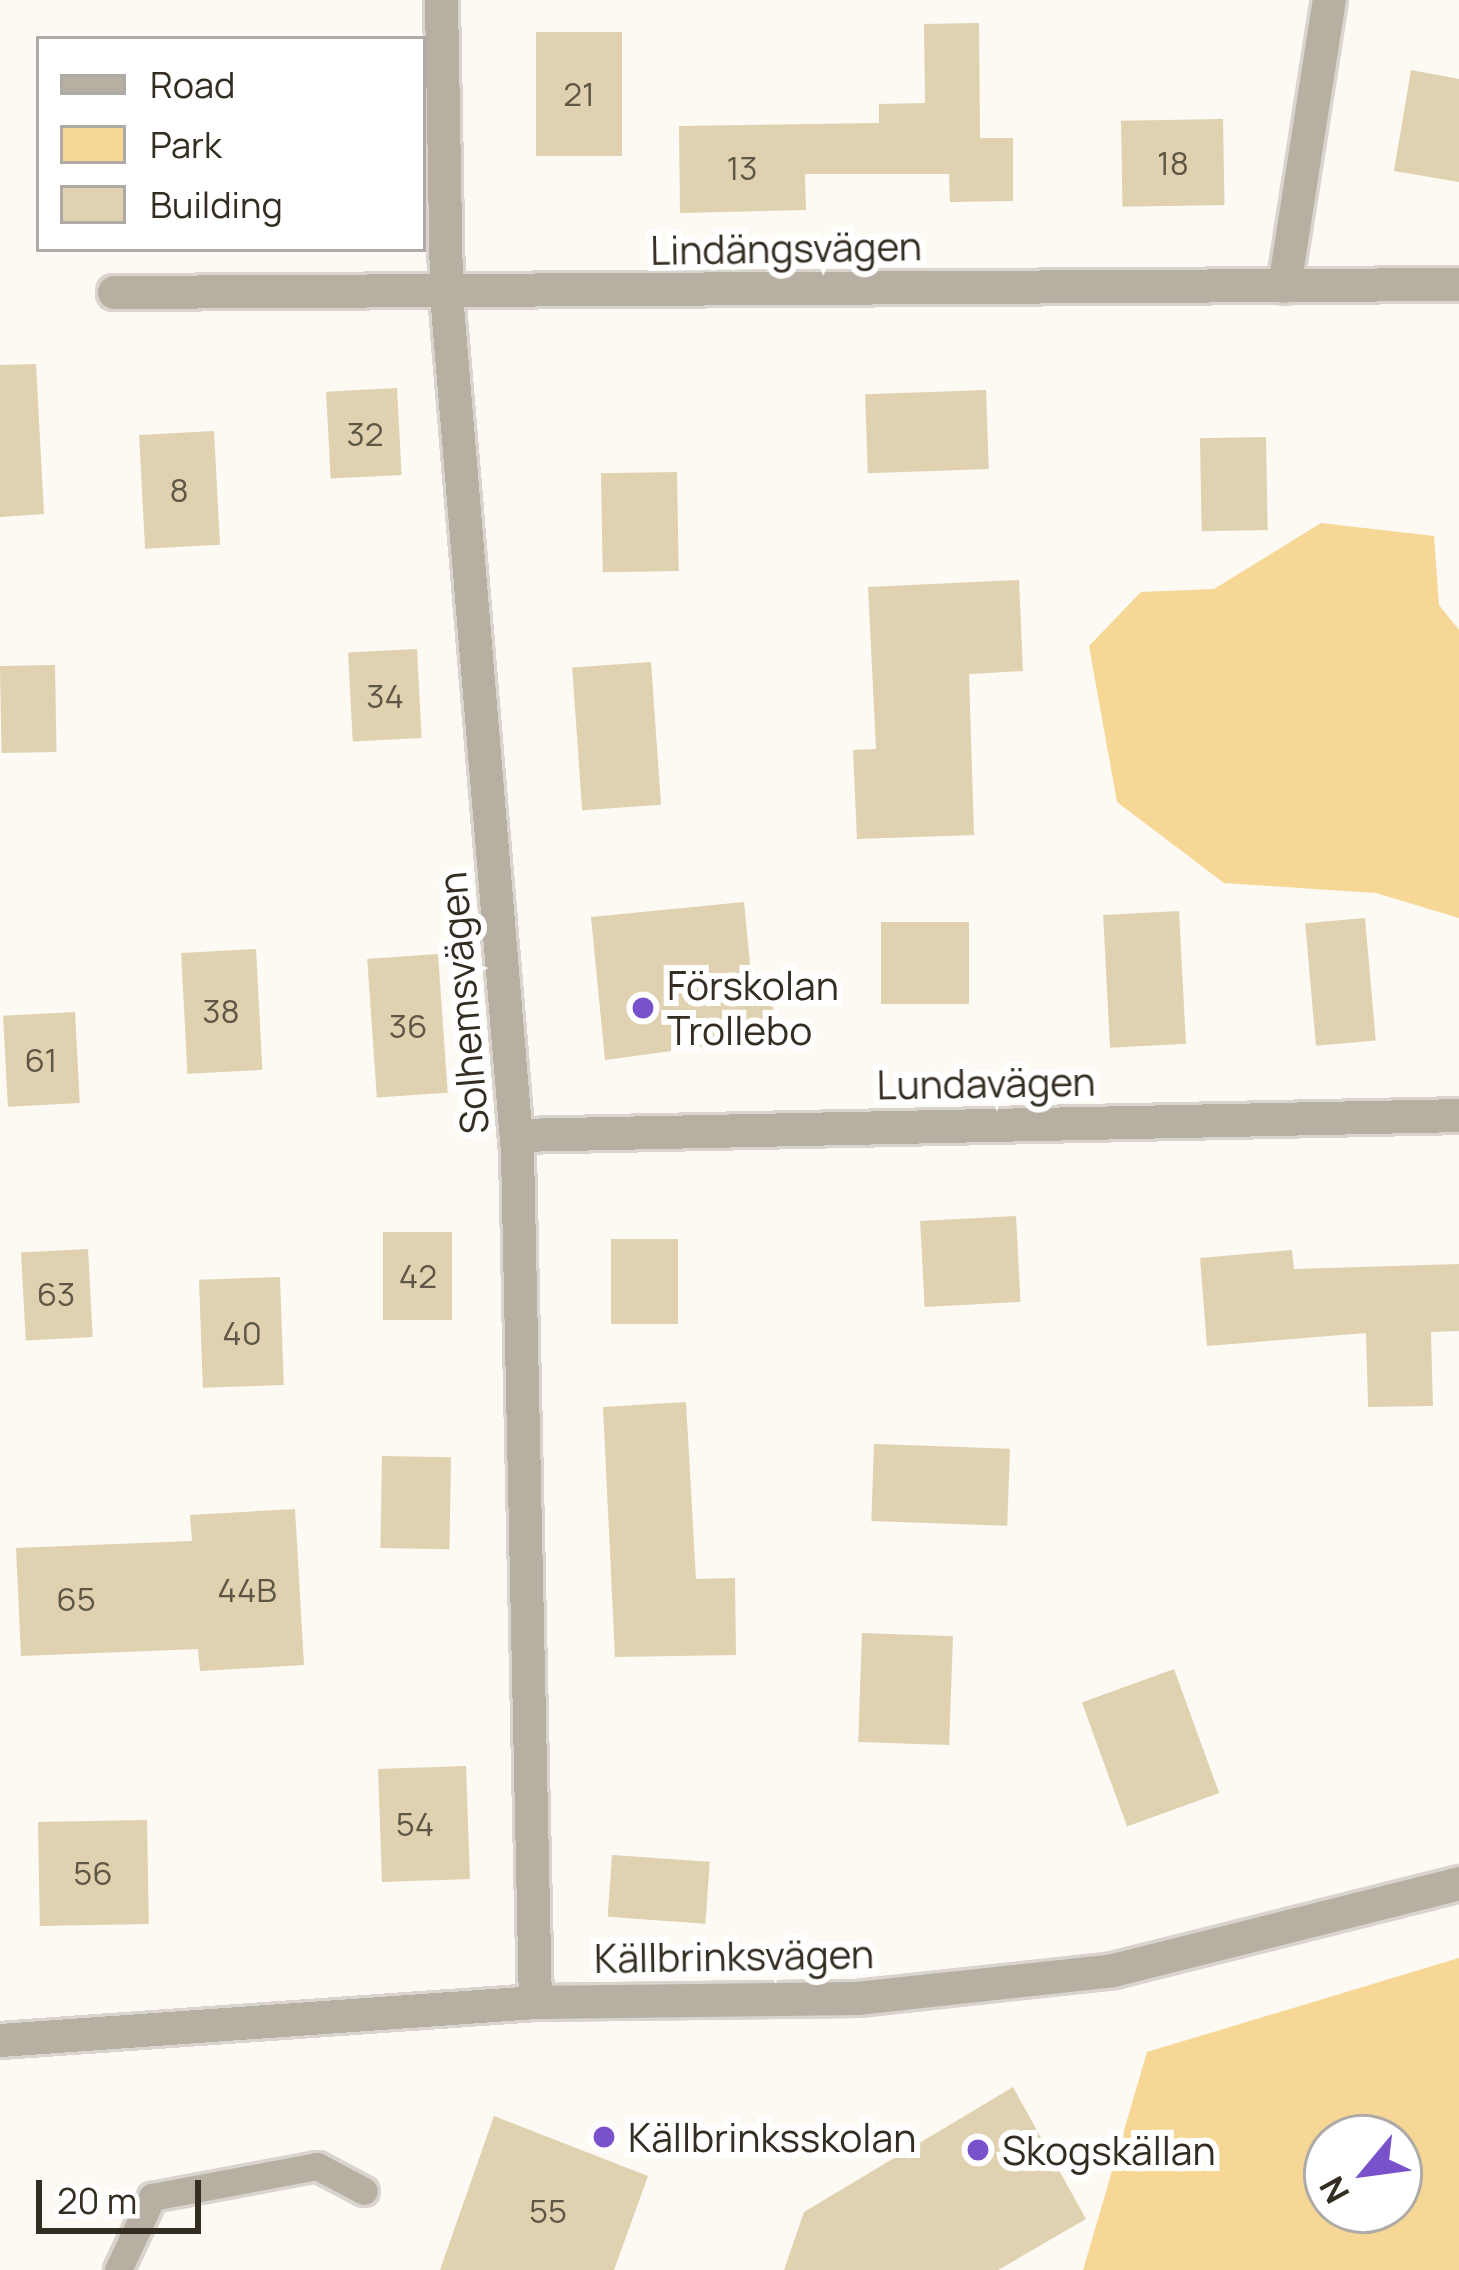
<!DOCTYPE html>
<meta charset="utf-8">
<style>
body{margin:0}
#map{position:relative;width:1459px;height:2270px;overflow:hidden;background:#fdf9f3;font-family:Manrope,sans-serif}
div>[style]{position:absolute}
.green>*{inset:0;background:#f6d796}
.building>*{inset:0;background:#e0d1b1;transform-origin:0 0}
.roads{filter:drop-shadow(3px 0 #d9d4cd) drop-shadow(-3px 0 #d9d4cd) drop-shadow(0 3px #d9d4cd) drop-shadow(0 -3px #d9d4cd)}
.service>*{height:27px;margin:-13.5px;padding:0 13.5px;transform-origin:13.5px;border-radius:13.5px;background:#b6afa2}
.minor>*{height:33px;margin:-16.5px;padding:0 16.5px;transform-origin:16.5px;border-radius:16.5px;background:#b6afa2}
.tertiary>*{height:33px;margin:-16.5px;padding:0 16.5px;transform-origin:16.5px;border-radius:16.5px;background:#b6afa2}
.dots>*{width:33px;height:33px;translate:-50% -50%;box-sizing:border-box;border:6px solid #fff;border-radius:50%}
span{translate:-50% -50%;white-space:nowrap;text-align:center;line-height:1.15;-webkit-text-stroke:12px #fff;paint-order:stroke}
.number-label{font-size:33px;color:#5f5746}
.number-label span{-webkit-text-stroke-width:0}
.street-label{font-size:39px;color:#342e22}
.poi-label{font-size:39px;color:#342e22}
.left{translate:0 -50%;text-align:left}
.legend{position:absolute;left:36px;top:36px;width:390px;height:216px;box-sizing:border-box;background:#fff;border:3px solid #aeaba7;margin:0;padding:15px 21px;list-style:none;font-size:36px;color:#342e22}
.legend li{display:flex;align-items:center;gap:24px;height:60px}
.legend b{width:60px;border:3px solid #aeaba7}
.north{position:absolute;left:1303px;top:2114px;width:120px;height:120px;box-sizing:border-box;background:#fff;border:3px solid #aeaba7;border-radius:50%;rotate:241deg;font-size:33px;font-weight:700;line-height:48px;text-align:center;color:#342e22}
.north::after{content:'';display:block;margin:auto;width:42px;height:54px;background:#7952cb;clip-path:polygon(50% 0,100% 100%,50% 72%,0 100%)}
.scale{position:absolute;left:36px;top:2180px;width:165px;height:54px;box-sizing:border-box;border:6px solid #342e22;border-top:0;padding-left:15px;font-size:36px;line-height:42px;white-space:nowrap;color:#342e22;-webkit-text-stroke:9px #fff;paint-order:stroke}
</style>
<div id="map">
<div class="green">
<i style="clip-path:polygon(1321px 523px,1434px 536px,1439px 605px,1459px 630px,1459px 918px,1376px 893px,1224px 883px,1117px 802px,1089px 646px,1141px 592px,1214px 589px)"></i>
<i style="clip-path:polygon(evenodd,1459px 1958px,1459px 2270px,1083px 2270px,1147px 2052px,1459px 1958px,1327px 2138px,1399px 2138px,1399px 2210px,1327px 2210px,1327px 2138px)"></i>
</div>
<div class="building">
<i style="clip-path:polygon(979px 23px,980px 138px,1013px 138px,1013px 201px,950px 202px,949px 174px,805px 174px,806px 210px,680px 213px,679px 126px,879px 123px,879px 104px,925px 103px,924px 24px)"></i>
<i style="left:536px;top:32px;width:86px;height:124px"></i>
<i style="clip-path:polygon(1411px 70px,1459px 79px,1459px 182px,1394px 171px)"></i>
<i style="left:1223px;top:119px;width:86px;height:102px;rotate:89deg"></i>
<i style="clip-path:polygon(36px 364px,44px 514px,0 517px,0 365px)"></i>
<i style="left:397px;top:388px;width:87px;height:71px;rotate:87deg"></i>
<i style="left:986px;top:390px;width:79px;height:121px;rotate:88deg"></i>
<i style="left:214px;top:431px;width:114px;height:75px;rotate:87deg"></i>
<i style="left:1266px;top:437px;width:93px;height:66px;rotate:89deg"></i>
<i style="left:677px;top:472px;width:99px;height:76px;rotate:89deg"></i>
<i style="clip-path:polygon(1019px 580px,1023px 671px,969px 674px,974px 835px,857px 839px,853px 750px,876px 749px,868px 587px)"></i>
<i style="left:417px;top:649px;width:89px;height:69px;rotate:87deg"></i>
<i style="left:651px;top:662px;width:143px;height:79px;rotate:86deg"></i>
<i style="left:55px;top:665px;width:87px;height:55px;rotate:89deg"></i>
<i style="clip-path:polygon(744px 902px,751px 974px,770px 973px,776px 1037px,605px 1060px,591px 917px)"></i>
<i style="left:1179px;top:911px;width:133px;height:76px;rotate:87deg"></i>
<i style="left:1365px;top:918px;width:123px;height:60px;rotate:85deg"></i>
<i style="left:969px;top:922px;width:82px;height:88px;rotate:90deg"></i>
<i style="left:256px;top:949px;width:121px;height:75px;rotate:87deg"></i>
<i style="left:438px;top:954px;width:139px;height:71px;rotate:86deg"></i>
<i style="left:75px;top:1012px;width:91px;height:72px;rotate:87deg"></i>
<i style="left:1016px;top:1216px;width:86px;height:96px;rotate:87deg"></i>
<i style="left:383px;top:1232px;width:69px;height:88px"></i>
<i style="left:611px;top:1239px;width:67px;height:85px"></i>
<i style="left:88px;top:1249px;width:88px;height:67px;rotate:87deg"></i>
<i style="clip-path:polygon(1292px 1250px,1294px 1269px,1459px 1264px,1459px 1331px,1431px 1332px,1433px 1406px,1368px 1407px,1366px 1333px,1207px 1346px,1200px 1258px)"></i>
<i style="left:280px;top:1277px;width:108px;height:81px;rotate:88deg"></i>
<i style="clip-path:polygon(686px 1402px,696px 1579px,735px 1578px,736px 1655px,615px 1657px,603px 1407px)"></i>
<i style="left:874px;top:1444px;width:136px;height:77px;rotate:2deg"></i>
<i style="left:382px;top:1456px;width:69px;height:92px;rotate:1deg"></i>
<i style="clip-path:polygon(295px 1509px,304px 1665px,200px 1671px,198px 1649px,21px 1656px,16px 1548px,192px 1541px,190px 1515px)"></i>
<i style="left:862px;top:1633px;width:91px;height:109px;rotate:2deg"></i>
<i style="left:1174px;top:1669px;width:132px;height:98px;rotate:70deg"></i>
<i style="left:466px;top:1766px;width:113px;height:88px;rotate:88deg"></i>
<i style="left:147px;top:1820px;width:104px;height:109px;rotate:89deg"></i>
<i style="left:612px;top:1855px;width:98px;height:62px;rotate:4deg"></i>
<i style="clip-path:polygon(1013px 2087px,1086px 2219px,998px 2270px,784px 2270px,804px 2212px)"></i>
<i style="clip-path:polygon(494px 2116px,648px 2176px,614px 2270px,440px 2270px)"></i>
</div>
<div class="roads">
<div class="service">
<i style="left:118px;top:2270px;width:81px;rotate:-65deg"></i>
<i style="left:152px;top:2197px;width:168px;rotate:-10.6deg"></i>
<i style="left:317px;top:2166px;width:53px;rotate:28deg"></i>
</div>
<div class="minor">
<i style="left:441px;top:0;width:294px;rotate:89deg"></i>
<i style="left:446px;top:294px;width:861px;rotate:85.27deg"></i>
<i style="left:517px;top:1152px;width:850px;rotate:88.79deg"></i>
<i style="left:1284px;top:286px;width:290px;rotate:-81.1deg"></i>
<i style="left:114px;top:292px;width:1345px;rotate:-0.34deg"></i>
<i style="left:516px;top:1135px;width:943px;rotate:-1.21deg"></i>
</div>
<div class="tertiary">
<i style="left:0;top:2040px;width:536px;rotate:-4.06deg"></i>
<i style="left:535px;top:2002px;width:322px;rotate:-0.7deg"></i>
<i style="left:857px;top:1998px;width:258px;rotate:-6.2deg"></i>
<i style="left:1113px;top:1970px;width:357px;rotate:-14.1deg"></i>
</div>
</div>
<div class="dots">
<i style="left:643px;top:1008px;background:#7952cb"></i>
<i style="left:604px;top:2137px;background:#7952cb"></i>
<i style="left:978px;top:2150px;background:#7952cb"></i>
</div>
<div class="number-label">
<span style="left:579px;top:94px">21</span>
<span style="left:1173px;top:163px">18</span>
<span style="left:742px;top:168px">13</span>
<span style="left:365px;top:434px">32</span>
<span style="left:179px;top:490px">8</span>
<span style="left:385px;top:696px">34</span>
<span style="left:221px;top:1011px">38</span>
<span style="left:408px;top:1026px">36</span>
<span style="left:41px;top:1060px">61</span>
<span style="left:418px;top:1276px">42</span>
<span style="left:56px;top:1294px">63</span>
<span style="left:242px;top:1333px">40</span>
<span style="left:247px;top:1590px">44B</span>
<span style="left:76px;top:1599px">65</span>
<span style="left:415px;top:1824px">54</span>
<span style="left:93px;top:1873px">56</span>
<span style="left:548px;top:2211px">55</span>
</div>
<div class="street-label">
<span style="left:786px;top:248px;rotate:-1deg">Lindängsvägen</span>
<span style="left:463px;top:1003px;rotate:-95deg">Solhemsvägen</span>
<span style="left:986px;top:1083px;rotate:-1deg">Lundavägen</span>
<span style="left:734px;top:1956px;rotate:-1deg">Källbrinksvägen</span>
</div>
<div class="poi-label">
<span class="left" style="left:667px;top:1008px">Förskolan<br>Trollebo</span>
<span class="left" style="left:628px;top:2137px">Källbrinksskolan</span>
<span class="left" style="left:1002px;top:2150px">Skogskällan</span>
</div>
<ul class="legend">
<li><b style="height:15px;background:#b6afa2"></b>Road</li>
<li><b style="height:33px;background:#f6d796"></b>Park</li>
<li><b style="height:33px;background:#e0d1b1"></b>Building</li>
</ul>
<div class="north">N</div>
<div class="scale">20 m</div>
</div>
